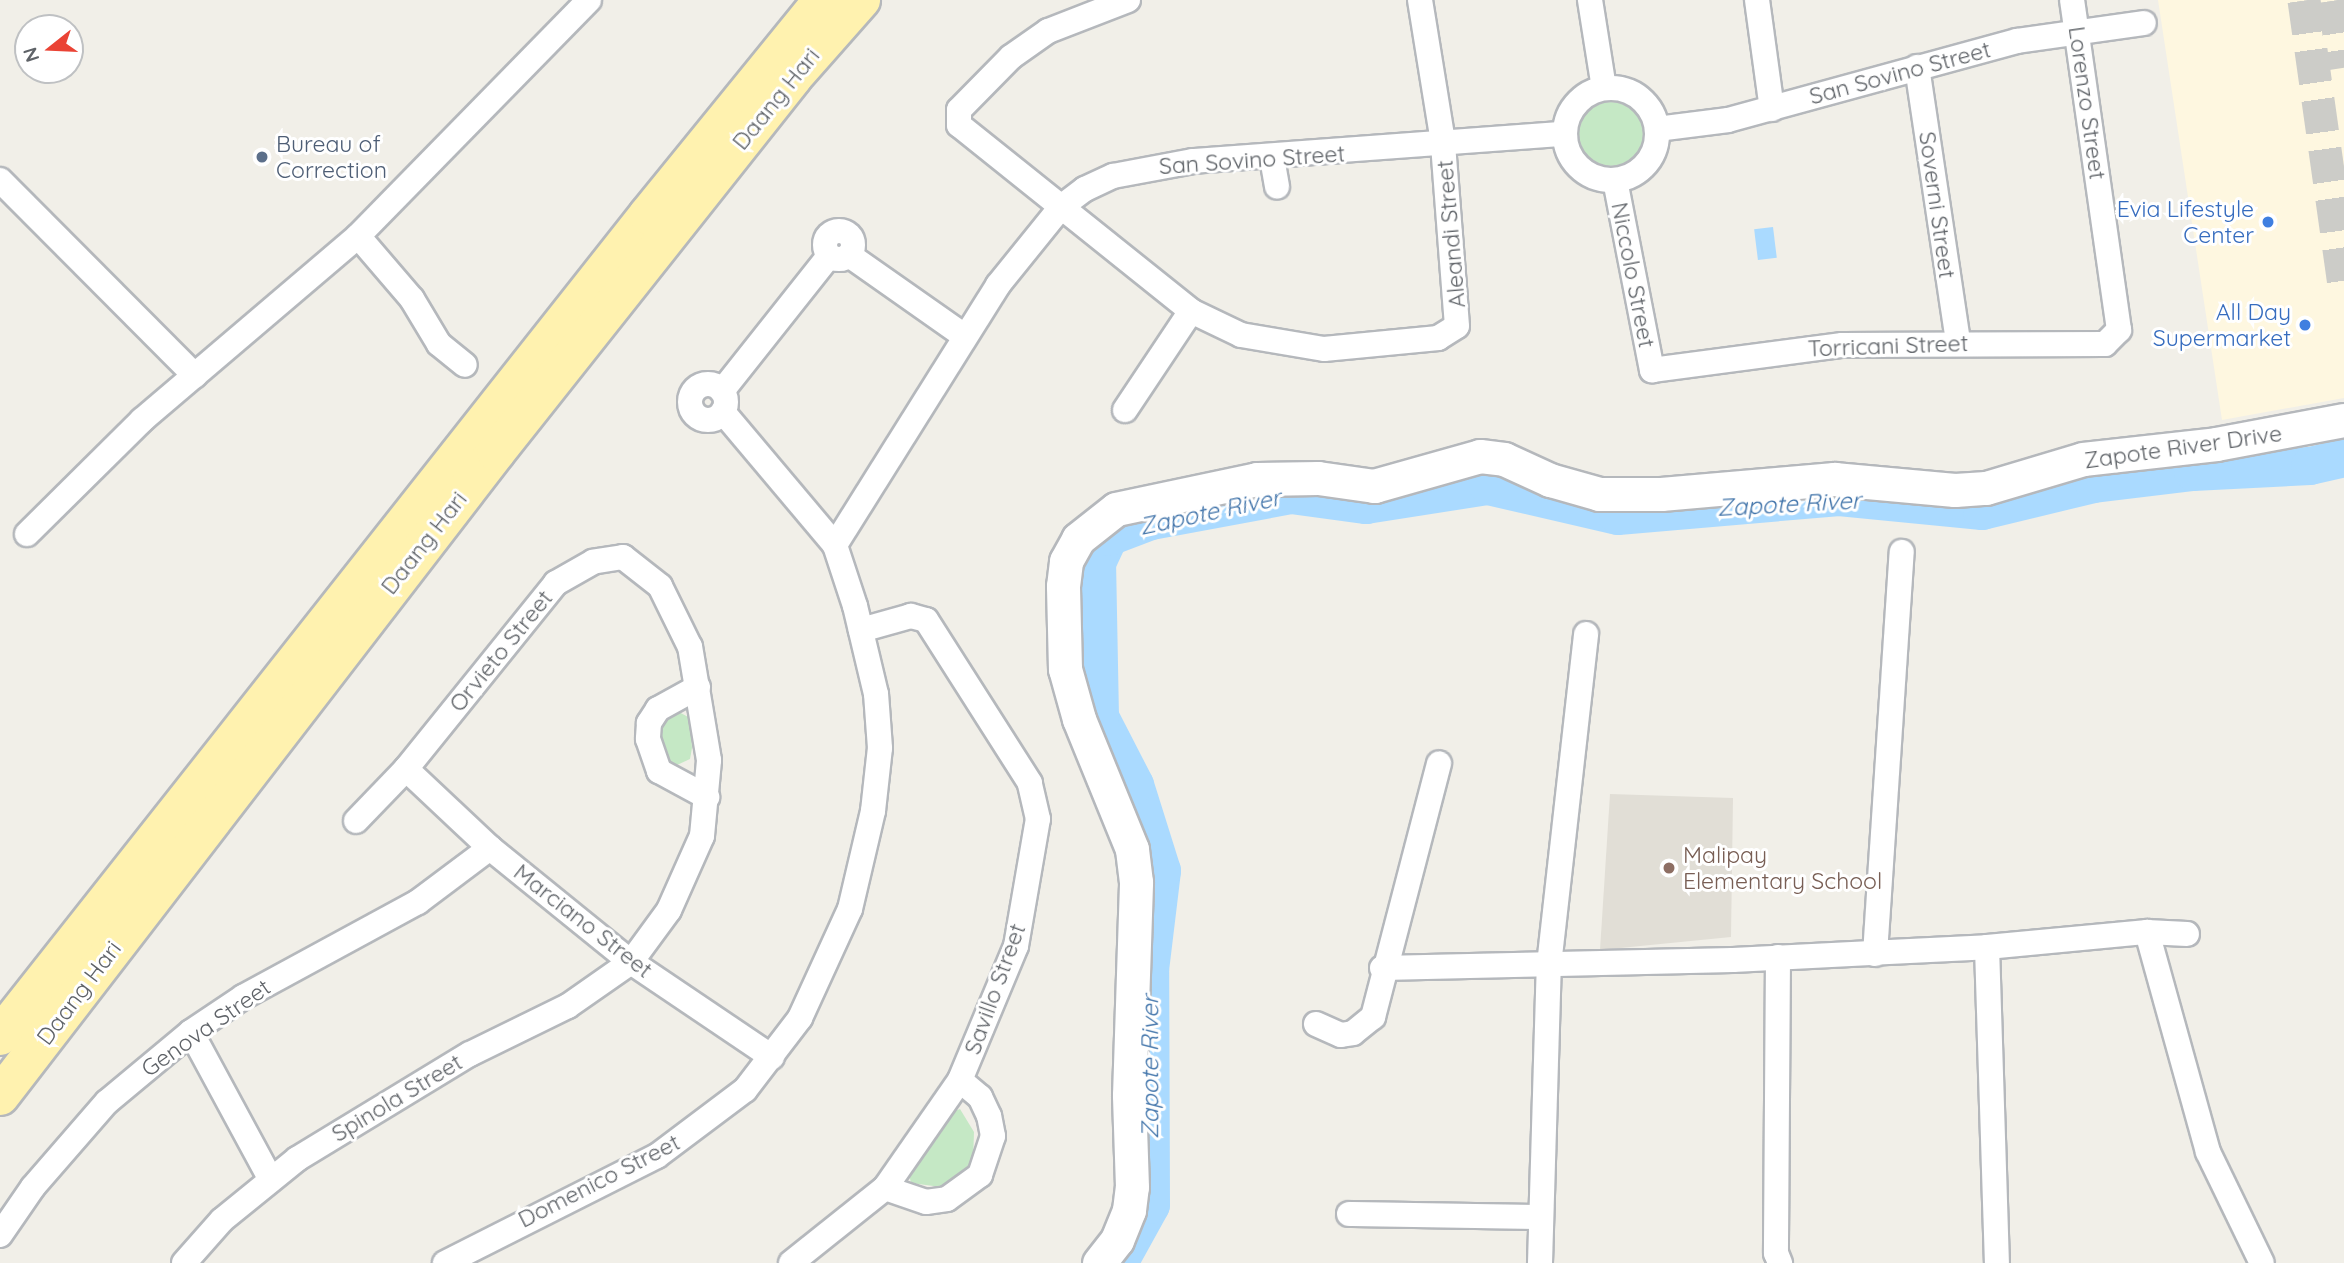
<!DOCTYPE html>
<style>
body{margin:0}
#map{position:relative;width:2344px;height:1263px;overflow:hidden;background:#f1efe8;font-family:Quicksand,sans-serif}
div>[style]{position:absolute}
.commercial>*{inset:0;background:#fef7e0}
.education>*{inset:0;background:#e1ded6}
.green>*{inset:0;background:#c5e8c5}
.round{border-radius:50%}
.water>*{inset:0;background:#aadaff;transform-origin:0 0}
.river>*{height:38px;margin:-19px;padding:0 19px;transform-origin:19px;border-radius:19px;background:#aadaff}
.secondary-tunnel>*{height:33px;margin-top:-16.5px;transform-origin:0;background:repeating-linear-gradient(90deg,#ccccc8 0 33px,transparent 0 50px)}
.roads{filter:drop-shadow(2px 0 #b5b8bc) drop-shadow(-2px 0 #b5b8bc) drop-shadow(0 2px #b5b8bc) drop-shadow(0 -2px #b5b8bc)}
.street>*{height:24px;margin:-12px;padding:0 12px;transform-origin:12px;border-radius:12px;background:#fff}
.street>.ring{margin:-12px;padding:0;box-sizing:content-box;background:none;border:24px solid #fff;border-radius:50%}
.secondary>*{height:33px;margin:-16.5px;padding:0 16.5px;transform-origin:16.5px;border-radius:16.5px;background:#fff}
.primary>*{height:38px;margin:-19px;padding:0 19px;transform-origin:19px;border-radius:19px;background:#fff2af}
.dots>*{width:19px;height:19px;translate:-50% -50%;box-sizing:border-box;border:4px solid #fff;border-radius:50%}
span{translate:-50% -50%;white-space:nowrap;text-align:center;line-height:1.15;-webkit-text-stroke:6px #fff;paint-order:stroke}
.street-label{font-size:23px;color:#5f6368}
.service-label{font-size:23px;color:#4e5e75}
.left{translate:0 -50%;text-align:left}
.shop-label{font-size:23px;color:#366cbe}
.right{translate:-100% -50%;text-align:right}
.education-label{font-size:23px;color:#785e54}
.water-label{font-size:24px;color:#4174aa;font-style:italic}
.north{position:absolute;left:14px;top:14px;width:70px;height:70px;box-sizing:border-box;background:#fff;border:2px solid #bfc1c3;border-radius:50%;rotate:252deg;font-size:19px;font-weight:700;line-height:28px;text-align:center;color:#5f6368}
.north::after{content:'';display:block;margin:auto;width:24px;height:32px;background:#ea4335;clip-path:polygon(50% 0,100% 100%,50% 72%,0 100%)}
</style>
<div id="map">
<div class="commercial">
<i style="clip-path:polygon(2158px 0,2344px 0,2344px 398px,2222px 420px)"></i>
</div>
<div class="education">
<i style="clip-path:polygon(1610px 794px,1733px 798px,1731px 937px,1600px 950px)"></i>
</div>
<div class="green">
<i class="round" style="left:1579px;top:102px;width:64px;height:64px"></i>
<i style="clip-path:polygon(677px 711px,690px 718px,692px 748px,690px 759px,677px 765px,666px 761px,659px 735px,663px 721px)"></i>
<i style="clip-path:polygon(960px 1109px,974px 1132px,973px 1161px,956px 1181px,941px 1187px,911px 1183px,909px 1174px,952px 1112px)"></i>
</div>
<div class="water">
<i style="left:1773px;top:227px;width:31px;height:19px;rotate:83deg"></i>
</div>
<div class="river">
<i style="left:1119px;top:1263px;width:66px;rotate:-61.1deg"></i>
<i style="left:1151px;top:1205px;width:235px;rotate:-90.2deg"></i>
<i style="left:1150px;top:970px;width:100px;rotate:-83.1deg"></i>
<i style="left:1162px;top:871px;width:90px;rotate:-107.4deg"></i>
<i style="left:1135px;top:785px;width:76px;rotate:-117.2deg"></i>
<i style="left:1100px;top:717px;width:154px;rotate:-91.1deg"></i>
<i style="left:1097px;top:563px;width:29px;rotate:-65deg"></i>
<i style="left:1109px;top:537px;width:45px;rotate:-20.9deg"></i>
<i style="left:1151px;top:521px;width:142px;rotate:-10.5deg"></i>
<i style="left:1291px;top:495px;width:76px;rotate:7.6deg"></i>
<i style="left:1366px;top:505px;width:123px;rotate:-8.9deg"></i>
<i style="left:1488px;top:486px;width:133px;rotate:13deg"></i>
<i style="left:1618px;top:516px;width:222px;rotate:-4.9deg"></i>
<i style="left:1839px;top:497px;width:144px;rotate:5.6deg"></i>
<i style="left:1982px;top:511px;width:115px;rotate:-13.6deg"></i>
<i style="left:2094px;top:484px;width:100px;rotate:-6.9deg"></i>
<i style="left:2193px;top:472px;width:117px;rotate:-2.9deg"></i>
<i style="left:2310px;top:466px;width:35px;rotate:-13deg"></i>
</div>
<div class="secondary-tunnel">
<i style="left:2304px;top:0;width:288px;rotate:82deg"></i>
<i style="left:2334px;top:0;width:68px;rotate:81.5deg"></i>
</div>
<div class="roads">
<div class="street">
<i style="left:1128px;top:0;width:86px;rotate:158.8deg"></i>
<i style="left:1048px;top:31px;width:45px;rotate:144.9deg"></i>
<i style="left:1011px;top:57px;width:74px;rotate:134.5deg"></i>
<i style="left:959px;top:110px;width:15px;rotate:90deg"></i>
<i style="left:959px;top:125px;width:297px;rotate:38.7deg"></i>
<i style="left:1191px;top:311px;width:55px;rotate:25.6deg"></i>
<i style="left:1241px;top:335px;width:84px;rotate:9.6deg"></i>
<i style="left:1324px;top:349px;width:115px;rotate:-5.5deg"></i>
<i style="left:1438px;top:338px;width:22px;rotate:-32deg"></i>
<i style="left:1457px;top:326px;width:185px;rotate:-94.4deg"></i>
<i style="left:1443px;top:142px;width:144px;rotate:-99.2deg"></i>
<i style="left:1590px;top:0;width:89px;rotate:81deg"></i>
<i style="left:1757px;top:0;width:110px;rotate:82.2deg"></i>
<i style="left:1917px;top:67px;width:278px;rotate:81.5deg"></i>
<i class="ring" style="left:1565px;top:88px;width:68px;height:68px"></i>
<i style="left:1657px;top:129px;width:72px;rotate:-7.2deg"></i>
<i style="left:1728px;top:120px;width:300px;rotate:-15.3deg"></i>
<i style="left:2017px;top:41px;width:128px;rotate:-8.1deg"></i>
<i style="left:1272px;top:158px;width:29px;rotate:80deg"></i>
<i style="left:0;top:180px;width:276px;rotate:45.1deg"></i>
<i style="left:1615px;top:180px;width:194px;rotate:79deg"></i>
<i style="left:1652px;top:370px;width:192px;rotate:-7.5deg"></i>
<i style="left:1842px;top:345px;width:263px;rotate:-0.2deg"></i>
<i style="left:2105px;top:344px;width:20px;rotate:-45deg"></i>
<i style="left:2119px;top:330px;width:333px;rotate:-98.1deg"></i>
<i class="ring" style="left:825px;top:231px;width:4px;height:4px"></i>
<i style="left:358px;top:236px;width:83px;rotate:49.4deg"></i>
<i style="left:412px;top:299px;width:52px;rotate:59deg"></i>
<i style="left:439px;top:344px;width:33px;rotate:39deg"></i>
<i style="left:849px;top:255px;width:139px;rotate:35.1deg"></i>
<i class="ring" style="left:690px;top:384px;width:12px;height:12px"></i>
<i style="left:722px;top:391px;width:172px;rotate:-51.6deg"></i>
<i style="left:1125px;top:410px;width:119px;rotate:-56.3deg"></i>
<i style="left:27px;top:534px;width:162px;rotate:-44.7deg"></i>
<i style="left:142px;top:420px;width:284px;rotate:-40.4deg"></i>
<i style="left:358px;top:236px;width:330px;rotate:-45.6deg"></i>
<i style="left:835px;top:545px;width:307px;rotate:-57.9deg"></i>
<i style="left:998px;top:285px;width:100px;rotate:-51.1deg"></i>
<i style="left:1061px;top:207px;width:30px;rotate:-37deg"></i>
<i style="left:1085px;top:189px;width:31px;rotate:-25deg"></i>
<i style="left:1113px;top:176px;width:81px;rotate:-10.6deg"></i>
<i style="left:1193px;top:161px;width:373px;rotate:-4.2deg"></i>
<i style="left:698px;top:687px;width:46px;rotate:151.2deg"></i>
<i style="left:658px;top:709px;width:17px;rotate:123deg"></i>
<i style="left:649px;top:723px;width:16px;rotate:94deg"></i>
<i style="left:648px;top:739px;width:34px;rotate:71deg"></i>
<i style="left:659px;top:771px;width:55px;rotate:28.4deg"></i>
<i style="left:406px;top:769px;width:115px;rotate:43.2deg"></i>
<i style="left:490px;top:848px;width:181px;rotate:39deg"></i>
<i style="left:631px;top:962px;width:170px;rotate:34deg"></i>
<i style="left:2147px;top:932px;width:228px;rotate:74.5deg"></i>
<i style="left:2208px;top:1152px;width:123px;rotate:64.1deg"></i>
<i style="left:1987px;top:947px;width:316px;rotate:88.2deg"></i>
<i style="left:1875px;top:954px;width:403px;rotate:-86.2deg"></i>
<i style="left:1778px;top:957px;width:296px;rotate:90.4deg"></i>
<i style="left:1776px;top:1253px;width:11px;rotate:68deg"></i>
<i style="left:1382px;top:968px;width:351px;rotate:-1.3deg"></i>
<i style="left:1733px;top:960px;width:254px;rotate:-2.9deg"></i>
<i style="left:1987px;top:947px;width:161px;rotate:-5.4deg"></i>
<i style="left:2147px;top:932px;width:40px;rotate:2.9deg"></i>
<i style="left:1316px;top:1024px;width:27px;rotate:24deg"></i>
<i style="left:1341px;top:1035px;width:12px;rotate:-9deg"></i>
<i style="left:1353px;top:1033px;width:26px;rotate:-39deg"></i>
<i style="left:1373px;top:1017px;width:262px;rotate:-75.4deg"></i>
<i style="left:191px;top:1032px;width:166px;rotate:61.6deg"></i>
<i style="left:885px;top:1188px;width:43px;rotate:18.9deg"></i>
<i style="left:926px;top:1202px;width:21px;rotate:-8deg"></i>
<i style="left:947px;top:1199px;width:41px;rotate:-36deg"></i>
<i style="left:980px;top:1175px;width:41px;rotate:-71.6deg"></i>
<i style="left:993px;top:1136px;width:20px;rotate:-101deg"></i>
<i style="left:989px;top:1116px;width:21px;rotate:-115deg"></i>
<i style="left:980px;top:1097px;width:26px;rotate:-140deg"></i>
<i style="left:1349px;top:1214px;width:191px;rotate:0.9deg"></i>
<i style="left:0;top:1235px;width:58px;rotate:-55.5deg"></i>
<i style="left:33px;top:1187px;width:113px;rotate:-49deg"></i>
<i style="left:107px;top:1102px;width:109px;rotate:-39.8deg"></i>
<i style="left:191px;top:1032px;width:63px;rotate:-33.9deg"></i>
<i style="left:243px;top:997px;width:199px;rotate:-28.5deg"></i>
<i style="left:418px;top:902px;width:90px;rotate:-36.9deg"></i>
<i style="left:184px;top:1263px;width:57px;rotate:-48.5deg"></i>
<i style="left:222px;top:1220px;width:97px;rotate:-39.1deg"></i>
<i style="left:297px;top:1159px;width:202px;rotate:-31.3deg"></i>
<i style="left:470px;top:1054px;width:109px;rotate:-26.1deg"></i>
<i style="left:568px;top:1006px;width:77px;rotate:-34.9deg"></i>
<i style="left:631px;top:962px;width:64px;rotate:-53.8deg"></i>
<i style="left:669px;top:910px;width:81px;rotate:-66deg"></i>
<i style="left:702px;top:836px;width:76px;rotate:-84.7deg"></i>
<i style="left:709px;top:760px;width:115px;rotate:-99.5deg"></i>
<i style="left:690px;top:647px;width:68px;rotate:-116.2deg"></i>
<i style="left:660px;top:586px;width:47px;rotate:-141.9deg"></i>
<i style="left:623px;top:557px;width:30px;rotate:171deg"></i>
<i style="left:593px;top:562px;width:43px;rotate:150.4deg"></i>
<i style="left:556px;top:583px;width:239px;rotate:128.9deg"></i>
<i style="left:406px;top:769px;width:72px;rotate:133.9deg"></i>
<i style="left:445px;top:1263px;width:237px;rotate:-26.8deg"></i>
<i style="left:657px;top:1156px;width:110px;rotate:-36.9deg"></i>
<i style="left:745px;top:1090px;width:91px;rotate:-52.6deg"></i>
<i style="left:800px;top:1018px;width:120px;rotate:-65.4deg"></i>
<i style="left:850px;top:909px;width:101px;rotate:-76.8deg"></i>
<i style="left:873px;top:811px;width:63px;rotate:-83.7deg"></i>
<i style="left:880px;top:748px;width:54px;rotate:-94.2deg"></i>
<i style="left:876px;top:694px;width:90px;rotate:-103.4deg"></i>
<i style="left:855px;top:606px;width:64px;rotate:-108.2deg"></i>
<i style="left:835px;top:545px;width:174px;rotate:-130.1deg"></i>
<i style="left:791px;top:1263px;width:120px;rotate:-38.6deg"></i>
<i style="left:885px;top:1188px;width:131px;rotate:-55.2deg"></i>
<i style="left:960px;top:1080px;width:145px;rotate:-67.3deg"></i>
<i style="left:1016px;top:946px;width:129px;rotate:-80.2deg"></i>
<i style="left:1038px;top:819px;width:37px;rotate:-103deg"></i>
<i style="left:1030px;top:783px;width:193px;rotate:-122.5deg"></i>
<i style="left:926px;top:620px;width:16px;rotate:-165deg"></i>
<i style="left:911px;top:616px;width:52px;rotate:164.4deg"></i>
<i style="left:1540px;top:1263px;width:298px;rotate:-88.3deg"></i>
<i style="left:1549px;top:965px;width:333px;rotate:-83.6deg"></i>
</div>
<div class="secondary">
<i style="left:1099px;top:1263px;width:29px;rotate:-52deg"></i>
<i style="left:1117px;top:1240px;width:32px;rotate:-68deg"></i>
<i style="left:1129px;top:1210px;width:23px;rotate:-83deg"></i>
<i style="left:1132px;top:1187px;width:92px;rotate:-91.9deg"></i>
<i style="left:1129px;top:1095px;width:213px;rotate:-88.1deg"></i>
<i style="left:1136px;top:882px;width:33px;rotate:-97deg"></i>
<i style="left:1132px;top:849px;width:140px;rotate:-112.2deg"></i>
<i style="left:1079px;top:719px;width:52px;rotate:-105.6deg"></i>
<i style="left:1065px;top:669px;width:83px;rotate:-91.4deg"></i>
<i style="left:1063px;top:586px;width:25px;rotate:-83deg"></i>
<i style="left:1066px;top:561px;width:25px;rotate:-61deg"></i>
<i style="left:1078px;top:539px;width:48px;rotate:-38.3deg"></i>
<i style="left:1116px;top:509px;width:144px;rotate:-12deg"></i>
<i style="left:1257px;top:479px;width:61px;rotate:-0.9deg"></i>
<i style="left:1318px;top:478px;width:57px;rotate:8.1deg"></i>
<i style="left:1374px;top:486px;width:110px;rotate:-15.8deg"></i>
<i style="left:1480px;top:456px;width:24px;rotate:7deg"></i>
<i style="left:1504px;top:459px;width:51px;rotate:24.5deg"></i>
<i style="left:1550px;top:480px;width:51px;rotate:15.9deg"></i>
<i style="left:1599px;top:494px;width:62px"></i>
<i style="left:1661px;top:494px;width:174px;rotate:-5deg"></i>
<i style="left:1834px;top:479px;width:121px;rotate:5.2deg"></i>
<i style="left:1955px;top:490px;width:31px;rotate:-4deg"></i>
<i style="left:1986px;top:488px;width:101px;rotate:-16.6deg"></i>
<i style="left:2083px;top:459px;width:134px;rotate:-6.4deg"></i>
<i style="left:2216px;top:444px;width:130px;rotate:-10.6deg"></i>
</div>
<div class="primary">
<i style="left:0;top:1036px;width:1046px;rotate:-51.72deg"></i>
<i style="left:648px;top:215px;width:277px;rotate:-50.9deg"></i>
<i style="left:0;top:1096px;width:813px;rotate:-52.4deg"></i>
<i style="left:496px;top:452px;width:478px;rotate:-51.6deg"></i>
<i style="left:793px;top:77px;width:103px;rotate:-48.6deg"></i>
</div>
</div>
<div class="dots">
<i style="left:262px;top:157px;background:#5c6f8a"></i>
<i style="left:2268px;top:222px;background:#3f7fe0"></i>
<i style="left:2305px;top:325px;background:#3f7fe0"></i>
<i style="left:1669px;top:868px;background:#8d6e63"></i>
</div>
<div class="street-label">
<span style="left:1900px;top:73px;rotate:-15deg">San Sovino Street</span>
<span style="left:776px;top:99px;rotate:-51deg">Daang Hari</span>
<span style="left:2087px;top:103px;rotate:82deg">Lorenzo Street</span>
<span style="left:1252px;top:160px;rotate:-4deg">San Sovino Street</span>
<span style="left:1937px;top:205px;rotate:82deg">Soverni Street</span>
<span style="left:1451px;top:234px;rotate:-95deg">Aleandi Street</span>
<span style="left:1633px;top:275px;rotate:79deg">Niccolo Street</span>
<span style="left:1888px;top:346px;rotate:-2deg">Torricani Street</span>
<span style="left:2183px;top:447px;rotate:-8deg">Zapote River Drive</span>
<span style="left:424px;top:543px;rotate:-52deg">Daang Hari</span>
<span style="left:501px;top:651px;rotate:-51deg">Orvieto Street</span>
<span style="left:583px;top:921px;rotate:38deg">Marciano Street</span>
<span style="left:995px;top:989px;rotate:-70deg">Savillo Street</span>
<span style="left:79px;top:993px;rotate:-53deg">Daang Hari</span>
<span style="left:206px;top:1028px;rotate:-35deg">Genova Street</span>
<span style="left:397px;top:1098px;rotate:-31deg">Spinola Street</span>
<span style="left:599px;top:1181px;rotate:-27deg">Domenico Street</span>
</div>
<div class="service-label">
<span class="left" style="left:276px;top:157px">Bureau of<br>Correction</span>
</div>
<div class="shop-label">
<span class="right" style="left:2254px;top:222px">Evia Lifestyle<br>Center</span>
<span class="right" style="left:2291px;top:325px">All Day<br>Supermarket</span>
</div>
<div class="education-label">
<span class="left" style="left:1683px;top:868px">Malipay<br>Elementary School</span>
</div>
<div class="water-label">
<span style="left:1789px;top:504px;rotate:-3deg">Zapote River</span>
<span style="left:1210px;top:512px;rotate:-12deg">Zapote River</span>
<span style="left:1150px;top:1067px;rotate:-90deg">Zapote River</span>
</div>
<div class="north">N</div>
</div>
